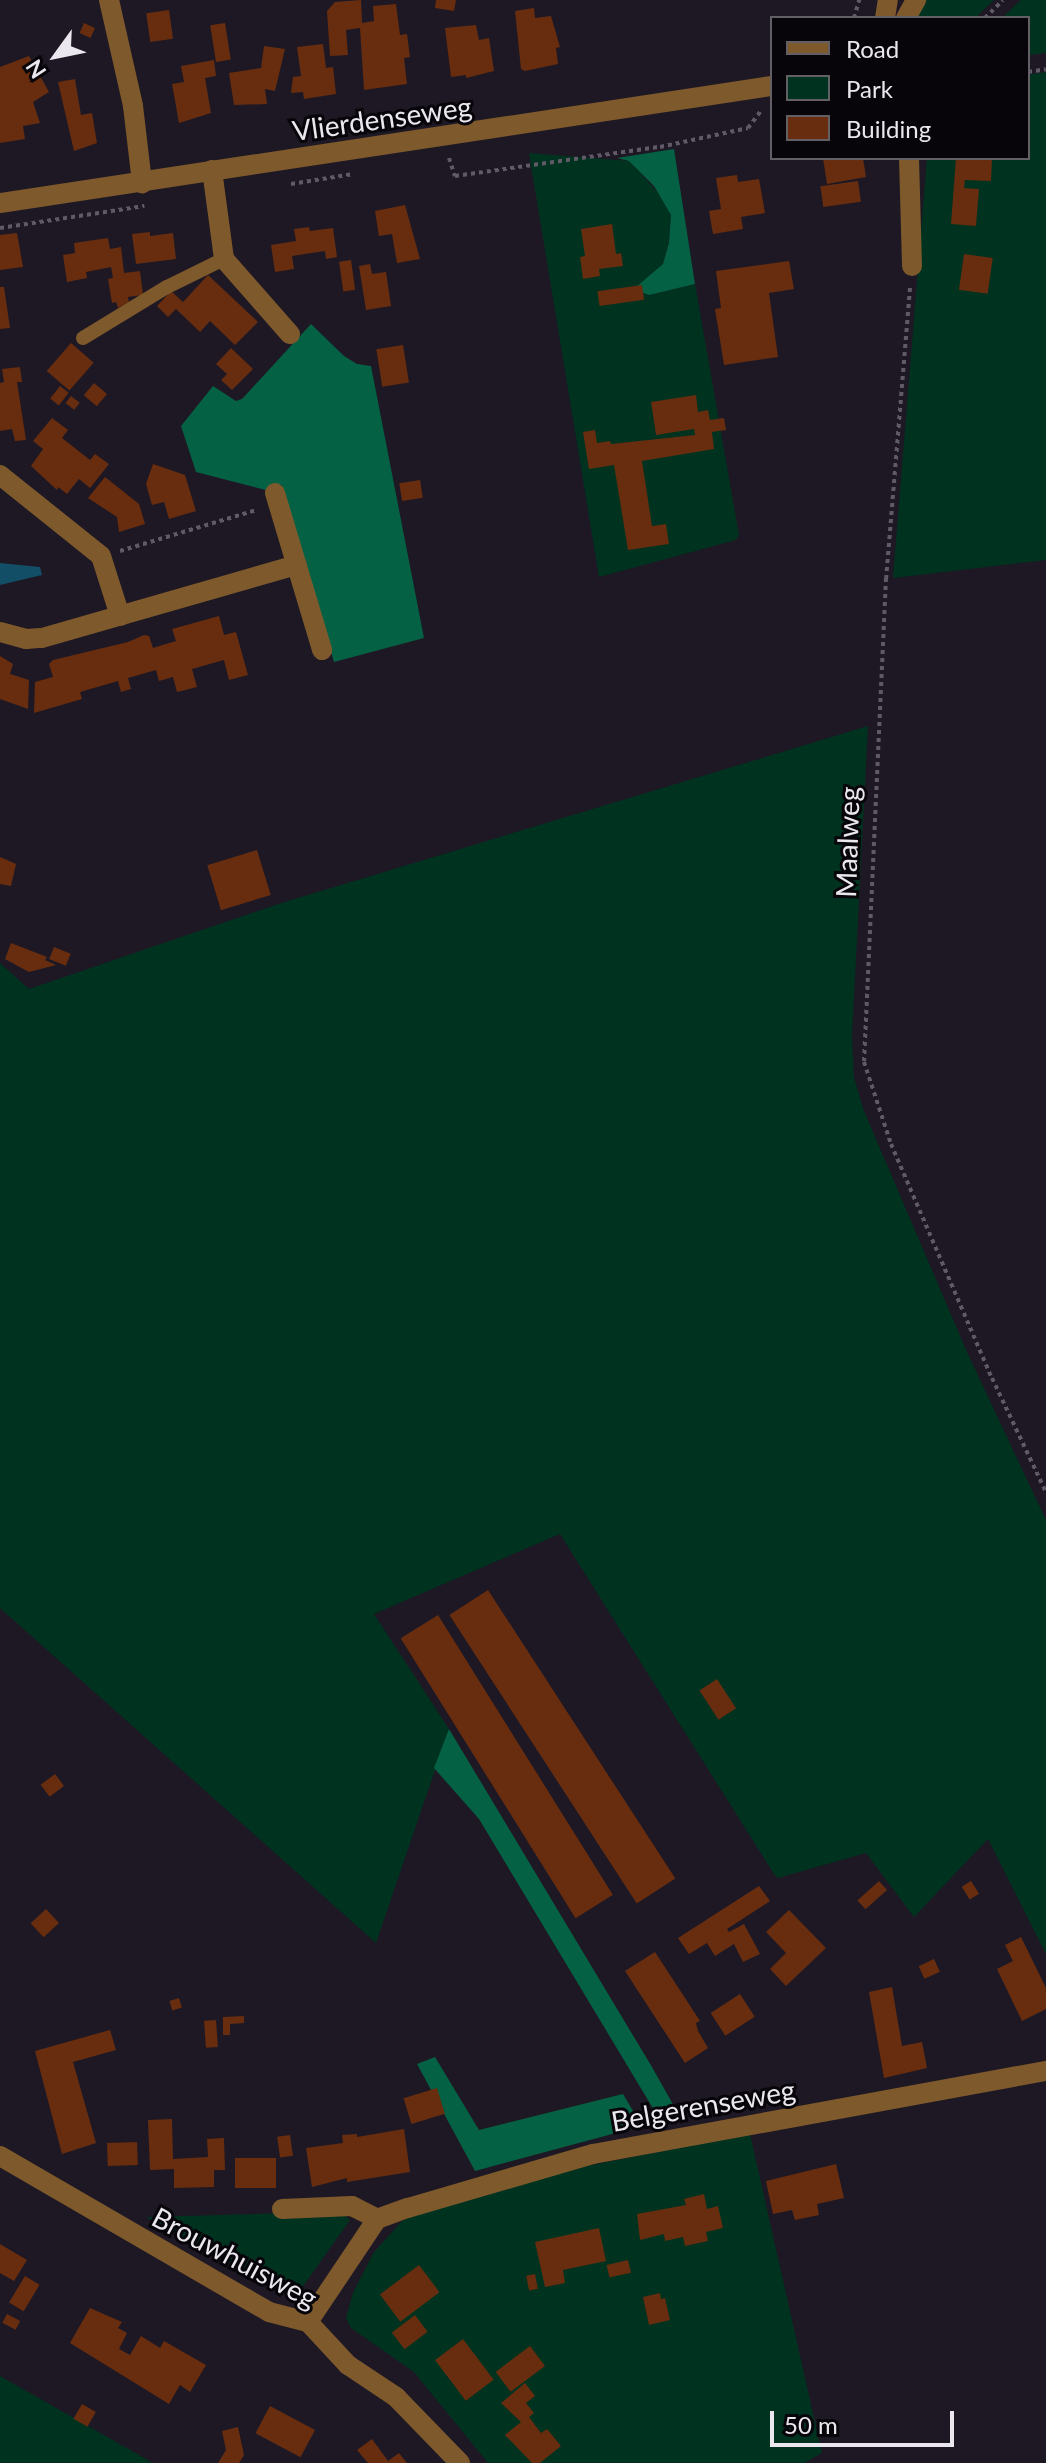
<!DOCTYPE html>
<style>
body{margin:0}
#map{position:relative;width:1046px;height:2463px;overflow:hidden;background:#1e1824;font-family:Lato,sans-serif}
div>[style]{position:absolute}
.green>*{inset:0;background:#003220}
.forest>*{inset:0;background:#046143}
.water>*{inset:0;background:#124e65}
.building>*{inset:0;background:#672d0e;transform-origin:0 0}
.path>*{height:4px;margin-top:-2px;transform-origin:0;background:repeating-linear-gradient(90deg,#5f5a65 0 4px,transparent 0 8px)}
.service>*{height:14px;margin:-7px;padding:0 7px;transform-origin:7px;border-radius:7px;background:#7e592b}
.minor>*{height:20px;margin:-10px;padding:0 10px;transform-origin:10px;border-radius:10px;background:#7e592b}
.tertiary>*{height:20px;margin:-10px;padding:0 10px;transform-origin:10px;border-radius:10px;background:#7e592b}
span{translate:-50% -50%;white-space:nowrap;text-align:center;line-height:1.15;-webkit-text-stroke:6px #070509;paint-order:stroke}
.street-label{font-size:28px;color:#ebe7ef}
.legend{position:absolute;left:770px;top:16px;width:260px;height:144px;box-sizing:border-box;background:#070509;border:2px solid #625f65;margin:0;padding:10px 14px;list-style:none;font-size:24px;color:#ebe7ef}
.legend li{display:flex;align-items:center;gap:16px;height:40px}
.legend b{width:40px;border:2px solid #625f65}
.north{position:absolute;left:16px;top:16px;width:80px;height:80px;-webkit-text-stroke:6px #070509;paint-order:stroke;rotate:237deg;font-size:22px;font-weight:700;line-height:32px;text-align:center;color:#ebe7ef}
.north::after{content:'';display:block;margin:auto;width:28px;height:36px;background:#ebe7ef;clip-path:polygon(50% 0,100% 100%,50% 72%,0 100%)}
.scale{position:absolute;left:770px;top:2411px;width:184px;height:36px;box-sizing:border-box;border:4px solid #ebe7ef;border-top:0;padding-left:10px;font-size:24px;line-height:28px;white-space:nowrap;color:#ebe7ef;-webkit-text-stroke:6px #070509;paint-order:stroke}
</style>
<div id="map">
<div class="green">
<i style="clip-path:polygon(923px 0,994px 0,975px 18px,915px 18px)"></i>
<i style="clip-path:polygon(1021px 0,1046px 0,1046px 53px,1028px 55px,1028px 18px,1002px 18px)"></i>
<i style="clip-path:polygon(1046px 72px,1046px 560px,893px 578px,927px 158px,1028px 158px,1028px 75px)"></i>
<i style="clip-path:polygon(529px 153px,630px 161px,666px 202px,671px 215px,669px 243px,663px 264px,636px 287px,649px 295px,695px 284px,739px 535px,736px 540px,599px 577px)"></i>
<i style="clip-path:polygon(868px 726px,852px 1036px,854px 1078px,864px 1111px,967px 1352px,1046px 1520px,1046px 1954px,988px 1839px,914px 1917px,866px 1853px,778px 1878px,774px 1874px,560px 1534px,374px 1614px,449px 1729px,376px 1943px,0 1608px,0 963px,29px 989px,278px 904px)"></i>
<i style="clip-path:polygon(750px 2134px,822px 2453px,804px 2463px,488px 2463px,414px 2372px,351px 2328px,346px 2318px,353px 2293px,374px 2252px,402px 2221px,433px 2205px,582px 2167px)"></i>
<i style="clip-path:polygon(329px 2212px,343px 2214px,350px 2220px,294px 2299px,146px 2217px)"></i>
<i style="clip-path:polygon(0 2376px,153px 2463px,0 2463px)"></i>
</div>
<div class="forest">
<i style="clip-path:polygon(674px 149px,695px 284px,649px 295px,638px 291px,636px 287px,663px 264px,669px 243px,671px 215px,654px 186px,629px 161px,617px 158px)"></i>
<i style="clip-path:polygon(311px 324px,344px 356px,357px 364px,371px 366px,424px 638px,334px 662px,282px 485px,266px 490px,196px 472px,181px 426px,213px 386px,236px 401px,242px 399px)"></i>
<i style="clip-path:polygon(449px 1729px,652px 2067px,675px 2108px,674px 2118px,660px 2120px,479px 1819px,434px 1768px)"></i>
<i style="clip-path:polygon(435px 2057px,479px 2130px,623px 2094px,642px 2126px,475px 2171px,417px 2064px)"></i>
</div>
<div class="water">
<i style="clip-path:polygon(0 563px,40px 567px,42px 575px,0 585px)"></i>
</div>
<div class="building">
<i style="clip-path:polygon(361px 0,362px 23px,374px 21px,373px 6px,396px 4px,400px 35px,407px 34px,410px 57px,404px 58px,407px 84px,364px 90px,360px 28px,346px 30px,348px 55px,330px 56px,327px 11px,335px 2px)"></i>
<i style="clip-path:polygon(436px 0,456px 0,454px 11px,435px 8px)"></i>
<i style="clip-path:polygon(534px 8px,535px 18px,551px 16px,560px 47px,556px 48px,558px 64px,525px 71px,521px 69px,515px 11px)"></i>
<i style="left:169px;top:10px;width:29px;height:23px;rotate:82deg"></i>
<i style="left:84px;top:23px;width:12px;height:11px;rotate:24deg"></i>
<i style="left:225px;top:23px;width:37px;height:15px;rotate:81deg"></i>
<i style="clip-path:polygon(476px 25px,479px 40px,489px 38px,494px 71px,466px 78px,466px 75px,451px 77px,445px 28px)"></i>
<i style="clip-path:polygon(323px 44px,326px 68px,333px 67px,336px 94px,304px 99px,303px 92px,291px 93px,293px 77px,301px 76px,297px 47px)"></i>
<i style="clip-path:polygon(264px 46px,285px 49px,275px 91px,265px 89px,267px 104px,234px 105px,229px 73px,261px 68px)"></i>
<i style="clip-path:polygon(29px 56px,49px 92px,33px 102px,40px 123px,23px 126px,25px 139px,0 143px,0 67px)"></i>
<i style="clip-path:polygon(214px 60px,216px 76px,205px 78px,211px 113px,179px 123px,172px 84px,184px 82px,181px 66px)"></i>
<i style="clip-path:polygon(75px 79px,81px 115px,92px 113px,97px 143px,74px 151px,58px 82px)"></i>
<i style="clip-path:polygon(823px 158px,863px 158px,866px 177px,827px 184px)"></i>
<i style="clip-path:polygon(956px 158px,992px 158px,991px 181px,965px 180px,964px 188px,979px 189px,976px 226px,951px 224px)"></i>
<i style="clip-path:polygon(737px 175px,738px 182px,759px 179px,765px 213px,741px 217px,743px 229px,713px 234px,709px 211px,721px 209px,716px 178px)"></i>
<i style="left:858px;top:181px;width:21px;height:38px;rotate:82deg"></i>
<i style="clip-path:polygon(405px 205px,420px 259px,397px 263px,392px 234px,379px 236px,375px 211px)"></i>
<i style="clip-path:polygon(612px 224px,616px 254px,621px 253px,623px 266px,599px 269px,600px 276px,583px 279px,580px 257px,585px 256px,581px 229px)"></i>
<i style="clip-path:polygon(309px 227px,310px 231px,333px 228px,337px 257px,326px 259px,325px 251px,292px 256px,294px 269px,275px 272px,271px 245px,296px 241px,294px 229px)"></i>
<i style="clip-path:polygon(150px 232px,150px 236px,173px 233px,176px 259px,136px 264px,132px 234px)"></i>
<i style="clip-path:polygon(17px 233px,23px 267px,0 270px,0 235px)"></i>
<i style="clip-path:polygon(108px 238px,110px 249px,121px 247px,124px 273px,140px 271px,143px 295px,128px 297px,129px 302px,118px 308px,116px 302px,112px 303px,108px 279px,113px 278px,111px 267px,86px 272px,87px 278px,67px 282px,63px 255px,75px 253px,74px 243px)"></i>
<i style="left:964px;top:254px;width:29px;height:36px;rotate:8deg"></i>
<i style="left:351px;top:260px;width:30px;height:12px;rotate:82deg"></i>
<i style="clip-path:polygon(789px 261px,794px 289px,769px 293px,778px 357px,724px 365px,715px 309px,721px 308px,716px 271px)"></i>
<i style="clip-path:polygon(370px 264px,372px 274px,386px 272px,391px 306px,366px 310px,359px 266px)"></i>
<i style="clip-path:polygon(208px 275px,258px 322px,235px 345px,210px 321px,200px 332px,176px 309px,168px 317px,157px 306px,171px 291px,183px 302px)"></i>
<i style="left:642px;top:285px;width:15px;height:45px;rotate:82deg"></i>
<i style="clip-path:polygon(0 287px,4px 287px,10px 328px,0 329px)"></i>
<i style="left:71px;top:343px;width:30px;height:37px;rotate:41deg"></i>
<i style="left:403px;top:345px;width:38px;height:27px;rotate:81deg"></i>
<i style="clip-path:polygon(231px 348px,253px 369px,232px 390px,221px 380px,227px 374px,216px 364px)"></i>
<i style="clip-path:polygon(20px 367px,22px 382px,17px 382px,26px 440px,15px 441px,12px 429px,0 431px,0 383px,4px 382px,2px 369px)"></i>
<i style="left:94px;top:383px;width:17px;height:16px;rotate:40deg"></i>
<i style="left:60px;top:386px;width:11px;height:16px;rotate:38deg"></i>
<i style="clip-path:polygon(696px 395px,698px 412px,708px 410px,710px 420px,724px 418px,726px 430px,712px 432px,714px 449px,642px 461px,652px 526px,666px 524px,669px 544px,628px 550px,614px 465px,589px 469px,583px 432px,595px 430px,597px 443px,610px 441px,611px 444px,695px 435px,694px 429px,656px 435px,651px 402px)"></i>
<i style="left:71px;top:396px;width:11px;height:9px;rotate:38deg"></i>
<i style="clip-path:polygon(52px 418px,68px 430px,62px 438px,90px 460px,95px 454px,109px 464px,90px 488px,79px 479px,67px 494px,58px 487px,57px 490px,31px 466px,43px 449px,33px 441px)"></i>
<i style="clip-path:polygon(153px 464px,185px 475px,196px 511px,169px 519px,164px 502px,152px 505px,146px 484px)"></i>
<i style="clip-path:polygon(105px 477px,139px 504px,145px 524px,119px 532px,117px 517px,88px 498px)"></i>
<i style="left:420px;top:480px;width:18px;height:21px;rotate:81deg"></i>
<i style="clip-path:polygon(219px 616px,224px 635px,236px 632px,248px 675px,229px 680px,224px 660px,192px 669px,197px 687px,177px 692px,173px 677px,159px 681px,156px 670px,128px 678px,131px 689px,121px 692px,118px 681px,80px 692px,82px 699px,34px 713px,35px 682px,53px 677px,49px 664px,53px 660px,128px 642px,144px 635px,149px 636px,153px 648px,176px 641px,172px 629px)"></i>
<i style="clip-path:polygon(0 656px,13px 664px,10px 674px,29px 680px,28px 709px,0 699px)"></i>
<i style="left:257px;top:850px;width:47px;height:52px;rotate:73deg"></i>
<i style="clip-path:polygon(0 857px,16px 864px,11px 886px,0 884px)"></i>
<i style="clip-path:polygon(11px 943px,47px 957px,45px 960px,56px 965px,29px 972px,5px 959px)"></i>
<i style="left:54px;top:947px;width:18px;height:13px;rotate:22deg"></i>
<i style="left:488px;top:1590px;width:344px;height:46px;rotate:57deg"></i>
<i style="left:438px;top:1615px;width:330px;height:44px;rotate:58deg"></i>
<i style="left:717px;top:1679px;width:35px;height:21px;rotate:57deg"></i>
<i style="left:55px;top:1774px;width:15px;height:18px;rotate:53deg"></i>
<i style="left:879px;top:1881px;width:12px;height:29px;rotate:48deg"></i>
<i style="left:971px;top:1881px;width:15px;height:11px;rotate:58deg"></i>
<i style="clip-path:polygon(759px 1886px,770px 1901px,727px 1929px,729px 1932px,744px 1924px,760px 1954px,743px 1962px,734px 1944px,715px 1956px,707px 1943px,689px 1954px,678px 1938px)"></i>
<i style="left:46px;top:1909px;width:19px;height:21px;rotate:47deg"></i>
<i style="clip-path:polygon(789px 1910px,826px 1948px,786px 1986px,770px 1969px,786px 1953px,766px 1932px)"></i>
<i style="clip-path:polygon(1021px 1937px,1046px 1988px,1046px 2009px,1022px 2021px,997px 1969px,1013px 1961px,1005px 1945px)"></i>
<i style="clip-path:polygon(655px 1952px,700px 2021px,696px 2023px,698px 2031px,708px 2048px,685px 2063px,625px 1971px)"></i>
<i style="left:934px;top:1959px;width:14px;height:17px;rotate:65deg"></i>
<i style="clip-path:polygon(892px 1987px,902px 2046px,922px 2042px,927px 2068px,884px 2078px,869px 1992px)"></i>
<i style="left:740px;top:1994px;width:27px;height:35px;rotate:57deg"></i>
<i style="left:179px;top:1998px;width:10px;height:10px;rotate:73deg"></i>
<i style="clip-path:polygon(244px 2016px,244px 2023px,230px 2024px,230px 2035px,223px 2035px,223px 2017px)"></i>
<i style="left:216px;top:2020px;width:27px;height:12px;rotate:86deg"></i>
<i style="clip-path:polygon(110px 2030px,116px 2050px,73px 2062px,96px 2143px,62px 2154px,35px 2051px)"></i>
<i style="left:437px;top:2088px;width:27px;height:35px;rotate:73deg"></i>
<i style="clip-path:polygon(172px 2119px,173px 2159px,208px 2157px,207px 2139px,224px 2138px,225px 2170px,214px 2170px,214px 2187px,174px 2188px,174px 2169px,150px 2170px,148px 2120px)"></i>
<i style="clip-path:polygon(404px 2129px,410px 2172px,347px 2182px,347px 2178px,312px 2187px,306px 2148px,343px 2143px,342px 2135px,357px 2134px,357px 2137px)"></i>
<i style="left:290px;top:2135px;width:21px;height:13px;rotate:82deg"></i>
<i style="left:137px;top:2142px;width:23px;height:30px;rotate:88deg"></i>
<i style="left:235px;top:2158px;width:41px;height:30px"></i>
<i style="clip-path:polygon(836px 2164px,844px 2198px,817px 2204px,819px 2215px,795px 2220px,792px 2210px,773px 2214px,766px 2181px)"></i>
<i style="clip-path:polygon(704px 2194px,707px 2209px,718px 2206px,723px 2228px,706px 2232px,708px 2241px,685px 2246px,683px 2237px,665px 2241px,664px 2234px,640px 2240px,637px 2214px,686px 2205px,684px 2199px)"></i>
<i style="clip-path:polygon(599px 2228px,606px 2261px,563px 2270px,565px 2283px,545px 2287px,535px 2242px)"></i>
<i style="clip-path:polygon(0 2244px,27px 2260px,14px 2281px,0 2273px)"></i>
<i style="left:628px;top:2260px;width:13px;height:22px;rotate:77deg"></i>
<i style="left:419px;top:2265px;width:34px;height:49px;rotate:53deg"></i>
<i style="left:535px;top:2274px;width:15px;height:9px;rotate:79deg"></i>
<i style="left:25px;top:2276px;width:17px;height:31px;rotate:31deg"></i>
<i style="clip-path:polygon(660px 2293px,661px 2299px,665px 2298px,670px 2320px,649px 2325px,643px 2297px)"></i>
<i style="clip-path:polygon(90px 2308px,122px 2322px,118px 2328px,127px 2333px,119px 2349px,130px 2355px,141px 2336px,160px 2348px,164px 2341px,206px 2365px,190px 2392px,180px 2385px,169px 2404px,70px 2343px)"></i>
<i style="left:7px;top:2314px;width:15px;height:10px;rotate:28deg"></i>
<i style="left:415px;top:2315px;width:21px;height:29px;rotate:53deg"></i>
<i style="left:463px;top:2339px;width:51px;height:35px;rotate:53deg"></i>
<i style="left:530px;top:2346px;width:25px;height:43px;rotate:53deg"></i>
<i style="clip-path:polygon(525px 2383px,535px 2396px,526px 2403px,534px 2413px,529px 2417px,541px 2433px,547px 2429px,561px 2446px,540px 2463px,532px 2463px,505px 2435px,521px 2422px,501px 2403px)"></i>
<i style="left:82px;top:2404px;width:16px;height:17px;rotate:30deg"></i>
<i style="left:270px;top:2406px;width:51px;height:31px;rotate:28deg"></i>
<i style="clip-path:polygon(238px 2427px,244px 2455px,239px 2463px,218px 2463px,226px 2450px,222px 2431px)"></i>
<i style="clip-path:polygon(372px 2439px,388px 2461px,399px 2453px,407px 2463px,368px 2463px,357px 2450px)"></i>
</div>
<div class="path">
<i style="left:854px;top:18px;width:19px;rotate:-74deg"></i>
<i style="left:985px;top:18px;width:25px;rotate:-45deg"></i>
<i style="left:1028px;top:72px;width:18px;rotate:-9deg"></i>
<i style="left:449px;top:158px;width:19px;rotate:72deg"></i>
<i style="left:455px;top:176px;width:207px;rotate:-8.1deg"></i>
<i style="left:660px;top:147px;width:90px;rotate:-12.2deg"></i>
<i style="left:748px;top:128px;width:21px;rotate:-53deg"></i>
<i style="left:291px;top:184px;width:63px;rotate:-9.2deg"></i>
<i style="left:0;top:228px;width:146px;rotate:-8.7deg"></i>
<i style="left:910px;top:288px;width:291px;rotate:94.7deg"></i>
<i style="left:886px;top:578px;width:484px;rotate:92.6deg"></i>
<i style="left:864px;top:1062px;width:86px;rotate:71.8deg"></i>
<i style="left:891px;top:1144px;width:255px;rotate:66.7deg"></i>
<i style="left:992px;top:1378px;width:126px;rotate:64.7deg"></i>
<i style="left:120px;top:551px;width:143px;rotate:-16.7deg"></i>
</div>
<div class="service">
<i style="left:83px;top:338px;width:98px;rotate:-31.3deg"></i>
<i style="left:167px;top:287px;width:64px;rotate:-26.2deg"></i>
</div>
<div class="minor">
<i style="left:109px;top:0;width:109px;rotate:77.2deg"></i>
<i style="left:133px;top:106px;width:78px;rotate:83.3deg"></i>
<i style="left:909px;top:158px;width:108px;rotate:88.4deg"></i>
<i style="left:212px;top:170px;width:90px;rotate:82.3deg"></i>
<i style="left:224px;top:259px;width:100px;rotate:48.7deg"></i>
<i style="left:0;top:475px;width:129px;rotate:38.7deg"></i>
<i style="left:101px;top:556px;width:63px;rotate:72.4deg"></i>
<i style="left:275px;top:493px;width:164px;rotate:73.3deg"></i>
<i style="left:0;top:632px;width:27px;rotate:15deg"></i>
<i style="left:26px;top:639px;width:16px;rotate:-4deg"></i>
<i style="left:42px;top:638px;width:265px;rotate:-16deg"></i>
<i style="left:282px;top:2209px;width:70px;rotate:-2.5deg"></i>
<i style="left:352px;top:2206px;width:28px;rotate:27deg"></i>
<i style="left:308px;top:2322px;width:124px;rotate:-56.2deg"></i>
<i style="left:377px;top:2219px;width:33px;rotate:-20deg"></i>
<i style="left:408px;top:2208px;width:193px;rotate:-16.3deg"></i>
<i style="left:593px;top:2154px;width:461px;rotate:-10.4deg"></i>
</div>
<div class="tertiary">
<i style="left:885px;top:18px;width:18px;rotate:-81deg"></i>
<i style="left:906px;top:18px;width:21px;rotate:-61deg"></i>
<i style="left:0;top:203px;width:781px;rotate:-8.62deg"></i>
<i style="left:0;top:2156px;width:311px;rotate:30.1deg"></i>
<i style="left:269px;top:2312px;width:40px;rotate:14.4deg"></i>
<i style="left:308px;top:2322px;width:59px;rotate:47.1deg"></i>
<i style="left:348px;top:2365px;width:58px;rotate:33.7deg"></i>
<i style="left:396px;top:2397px;width:92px;rotate:45.9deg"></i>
</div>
<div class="street-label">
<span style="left:382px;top:118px;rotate:-8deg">Vlierdenseweg</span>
<span style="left:847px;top:842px;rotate:-88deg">Maalweg</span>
<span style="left:703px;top:2105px;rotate:-10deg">Belgerenseweg</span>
<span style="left:235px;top:2257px;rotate:28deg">Brouwhuisweg</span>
</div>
<ul class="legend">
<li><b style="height:10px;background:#7e592b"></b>Road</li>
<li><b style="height:22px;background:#003220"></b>Park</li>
<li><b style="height:22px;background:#672d0e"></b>Building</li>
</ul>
<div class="north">N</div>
<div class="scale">50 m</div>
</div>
